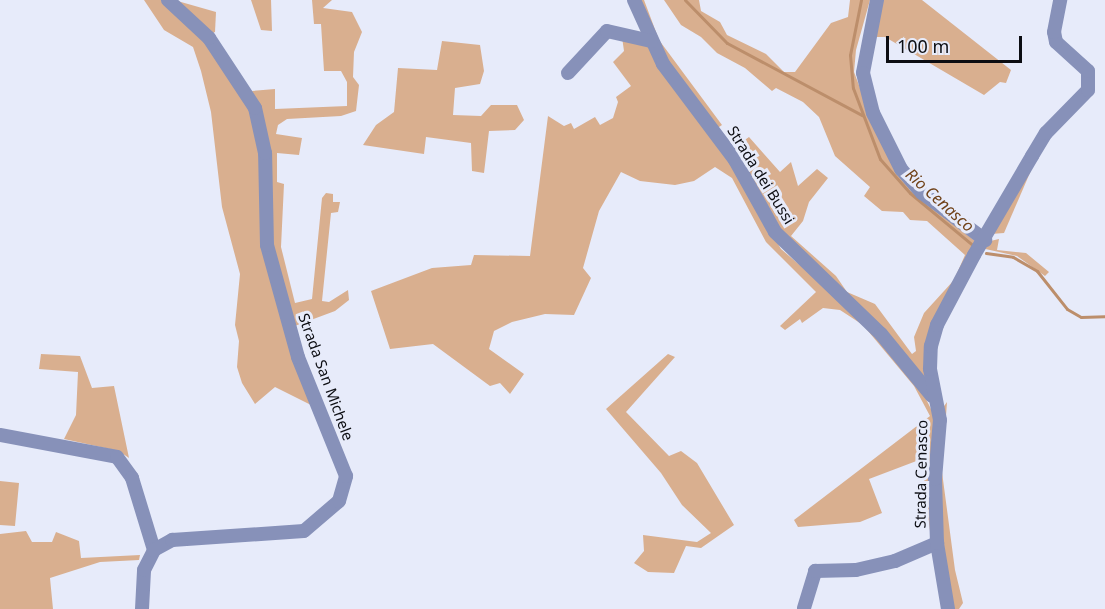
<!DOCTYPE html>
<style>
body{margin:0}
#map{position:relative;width:1105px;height:609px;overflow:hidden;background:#e7ebfa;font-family:"Noto Sans",sans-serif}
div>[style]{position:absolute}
.green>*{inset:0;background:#d9af8f}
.stream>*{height:3px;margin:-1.5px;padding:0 1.5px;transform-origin:1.5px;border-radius:1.5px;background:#bc8e6b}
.minor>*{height:14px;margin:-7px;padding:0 7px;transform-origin:7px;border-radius:7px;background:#8791b9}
span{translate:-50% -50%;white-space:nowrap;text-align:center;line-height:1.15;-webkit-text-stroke:6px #e7ebfa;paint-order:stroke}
.street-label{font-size:15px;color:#0c0d12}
.water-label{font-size:16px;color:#704219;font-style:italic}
.scale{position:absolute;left:886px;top:36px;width:136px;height:27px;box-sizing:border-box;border:3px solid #0c0d12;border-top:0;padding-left:8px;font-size:18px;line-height:21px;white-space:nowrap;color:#0c0d12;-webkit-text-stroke:4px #e7ebfa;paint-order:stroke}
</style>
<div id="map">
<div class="green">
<i style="clip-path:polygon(144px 0,165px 0,209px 42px,250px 103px,260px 136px,262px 233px,313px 406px,275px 387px,255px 404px,242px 383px,237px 367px,239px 341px,235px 325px,240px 274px,222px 207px,211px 112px,201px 71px,193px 47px,164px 30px)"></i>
<i style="clip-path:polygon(174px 0,216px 12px,215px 32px,211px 34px)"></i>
<i style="clip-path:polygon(251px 0,271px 0,272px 31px,261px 30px)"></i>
<i style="clip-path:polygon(312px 0,332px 0,323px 8px,352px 12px,362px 32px,354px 52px,353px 77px,359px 85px,356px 111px,341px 116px,287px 119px,278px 125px,276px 134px,302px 138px,299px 155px,277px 153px,277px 182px,284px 184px,281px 247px,295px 303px,312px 299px,322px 198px,326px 193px,333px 194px,333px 202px,340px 202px,338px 212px,331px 213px,322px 301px,329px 302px,348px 290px,349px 300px,335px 311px,292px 327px,270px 244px,258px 107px,252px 91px,275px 89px,275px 109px,347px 106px,347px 82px,341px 71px,324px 71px,321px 24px,314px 24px)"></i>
<i style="clip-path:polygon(637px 0,644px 0,659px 40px,722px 125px,716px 129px,665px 62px)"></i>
<i style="clip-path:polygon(664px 0,699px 0,701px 11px,720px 22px,727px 35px,766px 54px,784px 72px,795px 72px,831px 23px,848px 17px,850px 0,870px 0,856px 50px,854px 72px,877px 133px,910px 190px,975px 241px,935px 323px,928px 384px,791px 246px,732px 149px,749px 137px,780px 172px,791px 162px,798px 186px,817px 169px,828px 178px,809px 202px,803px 221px,791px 236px,836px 276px,847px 292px,875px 304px,912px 354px,916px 351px,914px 337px,924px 313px,954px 280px,965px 255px,927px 221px,910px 220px,903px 212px,882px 211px,864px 196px,870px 187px,835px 156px,819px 117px,803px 102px,776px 88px,772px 91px,745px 68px,717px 53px,701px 37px,681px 25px)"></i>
<i style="clip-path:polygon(880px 0,922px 0,1011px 70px,1006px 83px,1000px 82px,984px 95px,885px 37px,872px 37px)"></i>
<i style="clip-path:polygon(622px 37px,650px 45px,713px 135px,781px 249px,844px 303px,917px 381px,936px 419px,931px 539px,923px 473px,927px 457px,869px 479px,882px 513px,860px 522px,798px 527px,794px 520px,930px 416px,914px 386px,863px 325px,840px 310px,823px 308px,802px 323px,800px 319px,785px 330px,780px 326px,816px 292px,766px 242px,732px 178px,715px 167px,694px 181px,675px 185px,640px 181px,621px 172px,599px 211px,583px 268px,591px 278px,574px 315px,545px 314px,512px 322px,494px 331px,489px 349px,524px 374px,510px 394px,500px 383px,490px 386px,433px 344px,390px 349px,371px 291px,432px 268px,471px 265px,474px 255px,530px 256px,548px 116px,564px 126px,571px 123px,574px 129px,595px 117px,600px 125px,613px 118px,618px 102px,616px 97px,631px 86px,613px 62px,624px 51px)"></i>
<i style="clip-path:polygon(442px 41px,480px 45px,484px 71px,480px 84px,455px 88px,453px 115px,481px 116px,491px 105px,517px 105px,524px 120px,515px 130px,489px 131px,484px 173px,472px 171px,471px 143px,426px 137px,424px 154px,363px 145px,376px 125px,394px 112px,398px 68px,437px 70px)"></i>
<i style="clip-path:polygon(1032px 168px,1004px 233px,991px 234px)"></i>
<i style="clip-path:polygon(999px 239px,997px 250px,1026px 253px,1049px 272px,1045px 276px,1017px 256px,981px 248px,986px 242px)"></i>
<i style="clip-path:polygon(41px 354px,80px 356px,92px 388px,114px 386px,129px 458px,119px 451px,64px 439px,76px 415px,78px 372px,39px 369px)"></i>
<i style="clip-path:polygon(668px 354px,675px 357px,626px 412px,669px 456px,681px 451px,697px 463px,734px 525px,701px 548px,686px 546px,674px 573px,648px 572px,634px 563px,644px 551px,643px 535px,697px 542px,711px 533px,682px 505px,661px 473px,606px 409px)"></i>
<i style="clip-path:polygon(947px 402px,942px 472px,955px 570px,963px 603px,959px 609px,951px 609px,940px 541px,942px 409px)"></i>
<i style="clip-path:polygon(0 481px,19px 483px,15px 526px,0 525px)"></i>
<i style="clip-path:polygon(26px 531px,32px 542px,52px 542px,56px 532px,79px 541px,81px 558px,140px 555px,139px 560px,100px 562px,50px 578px,53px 609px,0 609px,0 534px)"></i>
</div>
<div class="stream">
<i style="left:685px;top:0;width:60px;rotate:45.7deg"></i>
<i style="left:727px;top:43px;width:153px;rotate:28.1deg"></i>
<i style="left:861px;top:0;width:56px;rotate:101.3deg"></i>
<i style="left:850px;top:55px;width:33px;rotate:85deg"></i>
<i style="left:853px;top:88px;width:76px;rotate:69.2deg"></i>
<i style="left:880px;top:159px;width:45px;rotate:48.6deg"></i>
<i style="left:910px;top:193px;width:85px;rotate:39.7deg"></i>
<i style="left:986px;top:253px;width:27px;rotate:8deg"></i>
<i style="left:1013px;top:257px;width:28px;rotate:30deg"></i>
<i style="left:1037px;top:271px;width:48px;rotate:51.7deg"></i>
<i style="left:1067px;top:309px;width:16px;rotate:30deg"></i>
<i style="left:1081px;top:317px;width:24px;rotate:-2deg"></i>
</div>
<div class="minor">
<i style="left:634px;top:0;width:70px;rotate:65.6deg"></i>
<i style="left:663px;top:64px;width:120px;rotate:53.1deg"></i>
<i style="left:735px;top:160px;width:82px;rotate:60.9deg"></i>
<i style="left:775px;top:232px;width:147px;rotate:43.9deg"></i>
<i style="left:881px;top:334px;width:80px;rotate:50.6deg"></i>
<i style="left:877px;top:0;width:74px;rotate:100.9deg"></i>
<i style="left:863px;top:73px;width:41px;rotate:76deg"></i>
<i style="left:873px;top:113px;width:63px;rotate:63.4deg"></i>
<i style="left:901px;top:169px;width:32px;rotate:49deg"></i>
<i style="left:922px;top:193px;width:79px;rotate:36.7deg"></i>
<i style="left:568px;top:73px;width:57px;rotate:-47.1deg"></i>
<i style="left:607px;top:31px;width:45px;rotate:12.8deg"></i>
<i style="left:0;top:435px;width:119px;rotate:10.6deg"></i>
<i style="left:117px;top:457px;width:26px;rotate:54deg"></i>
<i style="left:132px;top:478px;width:75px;rotate:73deg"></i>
<i style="left:804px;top:608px;width:39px;rotate:-73deg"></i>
<i style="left:815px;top:571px;width:41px;rotate:-1.4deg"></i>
<i style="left:856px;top:570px;width:40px;rotate:-13deg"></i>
<i style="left:895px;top:561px;width:46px;rotate:-23.2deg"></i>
<i style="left:142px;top:609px;width:39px;rotate:-87deg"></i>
<i style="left:144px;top:570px;width:22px;rotate:-63deg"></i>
<i style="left:154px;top:550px;width:21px;rotate:-29deg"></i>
<i style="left:172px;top:540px;width:132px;rotate:-3.9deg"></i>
<i style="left:304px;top:531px;width:46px;rotate:-40.6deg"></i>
<i style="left:339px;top:501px;width:26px;rotate:-74deg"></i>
<i style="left:346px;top:476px;width:128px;rotate:-112deg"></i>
<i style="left:298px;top:357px;width:116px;rotate:-105.5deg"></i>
<i style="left:267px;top:245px;width:92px;rotate:-91.2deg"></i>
<i style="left:265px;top:153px;width:46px;rotate:-102.5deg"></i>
<i style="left:255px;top:108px;width:84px;rotate:-123.3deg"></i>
<i style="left:209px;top:38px;width:56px;rotate:-137.2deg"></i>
<i style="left:948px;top:609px;width:67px;rotate:-99.5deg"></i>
<i style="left:937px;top:543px;width:64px;rotate:-91.8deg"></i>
<i style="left:935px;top:479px;width:59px;rotate:-85.2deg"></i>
<i style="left:940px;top:420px;width:52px;rotate:-101.1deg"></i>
<i style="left:930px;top:369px;width:23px;rotate:-88deg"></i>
<i style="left:931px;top:346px;width:22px;rotate:-74deg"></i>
<i style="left:937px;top:325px;width:79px;rotate:-62.1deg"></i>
<i style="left:974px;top:255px;width:115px;rotate:-59.6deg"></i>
<i style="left:1032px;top:156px;width:27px;rotate:-59deg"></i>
<i style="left:1046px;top:133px;width:60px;rotate:-45.7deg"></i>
<i style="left:1088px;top:90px;width:19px;rotate:-90deg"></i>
<i style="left:1088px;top:71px;width:43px;rotate:-137.8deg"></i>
<i style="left:1056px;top:42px;width:10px;rotate:-101deg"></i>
<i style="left:1054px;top:32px;width:33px;rotate:-79deg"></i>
</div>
<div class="street-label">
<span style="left:761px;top:175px;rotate:58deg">Strada dei Bussi</span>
<span style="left:326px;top:377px;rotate:70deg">Strada San Michele</span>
<span style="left:921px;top:474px;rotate:-89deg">Strada Cenasco</span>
</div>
<div class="water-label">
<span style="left:940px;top:200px;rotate:42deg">Rio Cenasco</span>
</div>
<div class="scale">100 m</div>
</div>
